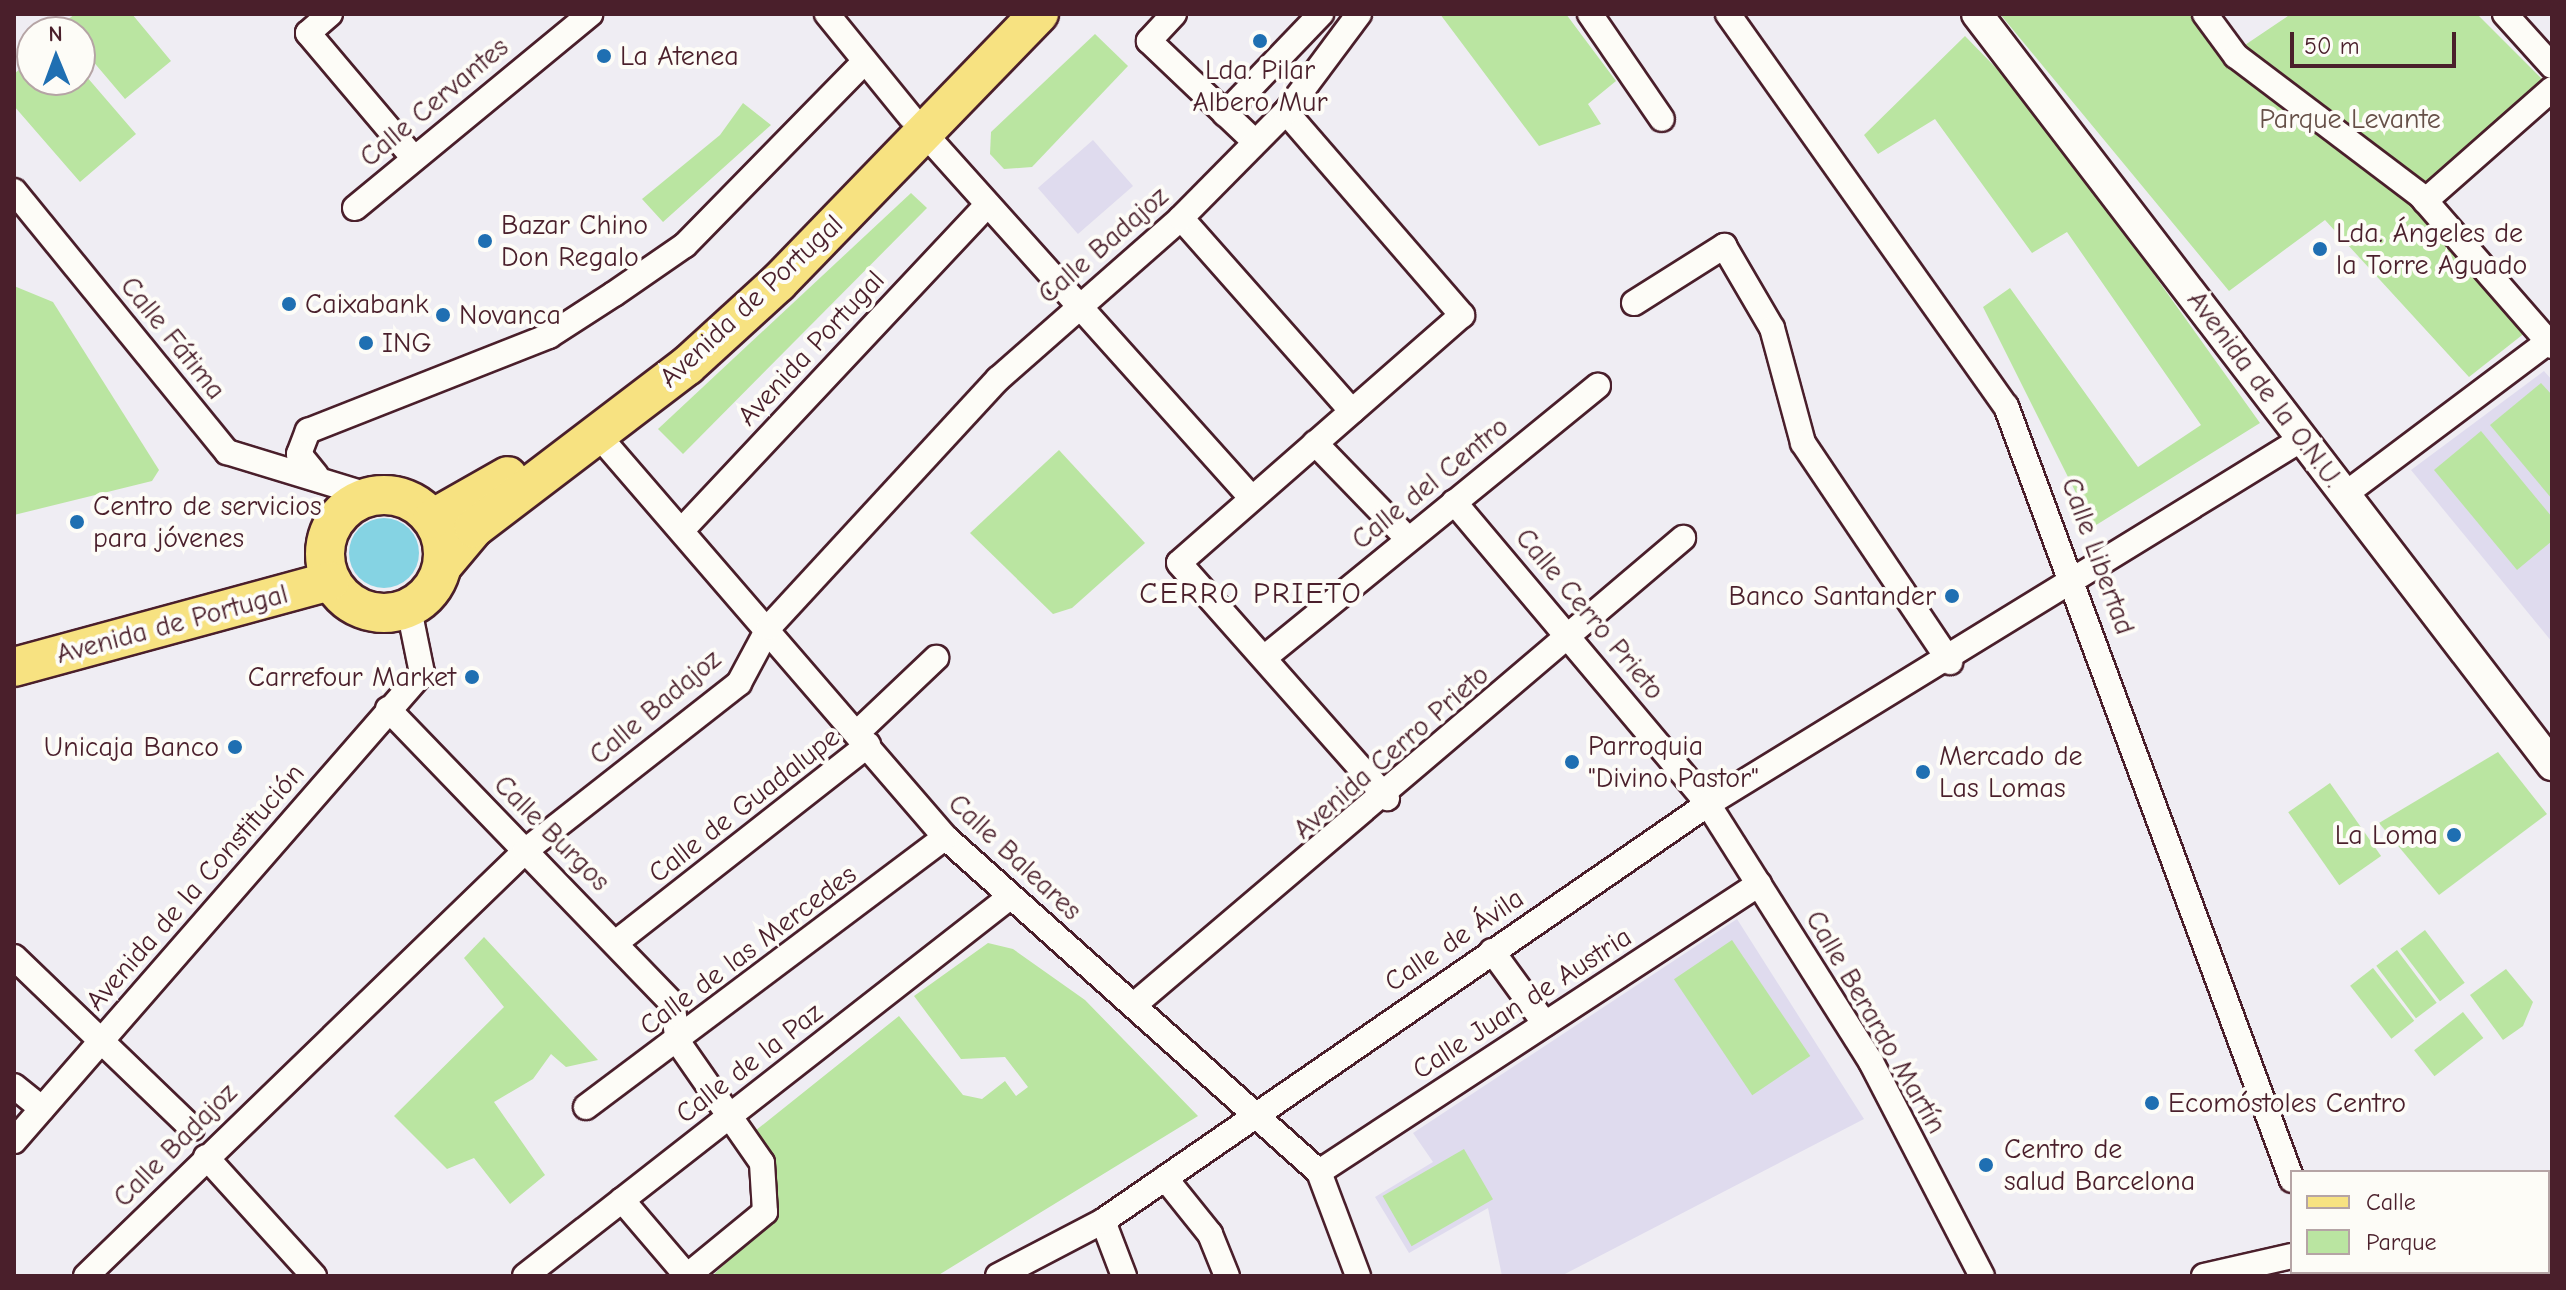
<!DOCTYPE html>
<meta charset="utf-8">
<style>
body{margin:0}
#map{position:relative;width:2566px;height:1290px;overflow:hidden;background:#efedf3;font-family:"Comic Neue",sans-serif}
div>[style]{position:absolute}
.built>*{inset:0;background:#dfdbee;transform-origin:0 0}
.green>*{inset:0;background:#bae5a1;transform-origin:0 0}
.water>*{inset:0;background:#85d3e3}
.round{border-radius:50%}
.roads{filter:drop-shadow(2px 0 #4a1f2b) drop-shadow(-2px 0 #4a1f2b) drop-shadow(0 2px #4a1f2b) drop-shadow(0 -2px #4a1f2b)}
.minor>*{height:24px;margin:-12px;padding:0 12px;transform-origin:12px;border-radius:12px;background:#fdfcf7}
.tertiary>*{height:30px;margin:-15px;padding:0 15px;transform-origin:15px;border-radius:15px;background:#fdfcf7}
.primary>*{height:38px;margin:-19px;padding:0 19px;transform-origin:19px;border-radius:19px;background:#f7e281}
.primary>.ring{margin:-19px;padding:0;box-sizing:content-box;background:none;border:38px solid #f7e281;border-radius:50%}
.dots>*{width:22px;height:22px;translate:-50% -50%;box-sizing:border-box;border:4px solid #fdfcf7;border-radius:50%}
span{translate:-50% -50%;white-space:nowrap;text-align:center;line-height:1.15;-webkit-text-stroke:8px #fdfcf7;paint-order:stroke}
.poi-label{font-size:28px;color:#4a1f2b}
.left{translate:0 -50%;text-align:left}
.right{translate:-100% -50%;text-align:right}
.street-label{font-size:28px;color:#4a1f2b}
.park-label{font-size:28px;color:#665048}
.neighbourhood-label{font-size:30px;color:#4a1f2b;letter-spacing:2px}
.frame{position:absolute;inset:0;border:16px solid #4a1f2b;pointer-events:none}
.legend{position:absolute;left:2290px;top:1170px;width:260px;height:104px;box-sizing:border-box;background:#fdfcf7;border:2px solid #b5a4a5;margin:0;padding:10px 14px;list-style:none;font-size:24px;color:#4a1f2b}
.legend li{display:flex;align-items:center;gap:16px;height:40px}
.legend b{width:40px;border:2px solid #b5a4a5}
.north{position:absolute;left:16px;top:16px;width:80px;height:80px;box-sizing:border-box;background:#fdfcf7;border:2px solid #b5a4a5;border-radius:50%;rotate:359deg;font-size:22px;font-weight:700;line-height:32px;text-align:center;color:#4a1f2b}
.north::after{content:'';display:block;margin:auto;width:28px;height:36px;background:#1f6fb2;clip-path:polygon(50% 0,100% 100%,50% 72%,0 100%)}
.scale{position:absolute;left:2290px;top:32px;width:166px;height:36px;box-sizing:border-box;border:4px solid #4a1f2b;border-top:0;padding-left:10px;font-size:24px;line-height:28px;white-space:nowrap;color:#4a1f2b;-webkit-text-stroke:6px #fdfcf7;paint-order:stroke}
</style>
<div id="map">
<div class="built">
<i style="left:1093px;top:140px;width:61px;height:73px;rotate:49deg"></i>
<i style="clip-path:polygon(2544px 371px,2552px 380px,2552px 642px,2411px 470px)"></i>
<i style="clip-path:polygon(1737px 919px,1864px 1119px,1561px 1276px,1502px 1276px,1488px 1208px,1409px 1253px,1375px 1197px,1433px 1162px,1413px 1133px)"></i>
</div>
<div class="green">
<i style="clip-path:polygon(75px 14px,132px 14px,171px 61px,125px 99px,80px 46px,80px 32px,62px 24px)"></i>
<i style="clip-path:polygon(1440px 14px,1566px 14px,1616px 81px,1588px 104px,1601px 124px,1539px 146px)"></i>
<i style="clip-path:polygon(2000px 14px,2217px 14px,2242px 47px,2291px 14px,2477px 14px,2546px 83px,2412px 206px,2526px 332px,2469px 377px,2325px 220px,2229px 291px)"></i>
<i style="clip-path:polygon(1095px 34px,1128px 66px,1032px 167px,1004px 169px,990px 154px,991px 132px)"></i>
<i style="clip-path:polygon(1965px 36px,2035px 108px,2260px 423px,2093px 527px,1983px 307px,2010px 288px,2138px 467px,2201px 425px,2067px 232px,2032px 253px,1935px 119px,1878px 154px,1864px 135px)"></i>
<i style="clip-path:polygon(32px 59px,32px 80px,80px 80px,80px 69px,136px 134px,80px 182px,14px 106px,14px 74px)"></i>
<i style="clip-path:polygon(743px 103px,771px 125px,663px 222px,642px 199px,720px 135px)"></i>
<i style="clip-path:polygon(911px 193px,927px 208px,683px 454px,658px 429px)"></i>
<i style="clip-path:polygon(14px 286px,53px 302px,159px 470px,152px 481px,14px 515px)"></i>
<i style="clip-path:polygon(2541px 383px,2552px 395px,2552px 499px,2490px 425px)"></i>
<i style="clip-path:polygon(2481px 431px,2552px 517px,2552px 541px,2517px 570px,2434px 470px)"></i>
<i style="clip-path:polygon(1059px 450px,1145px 543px,1072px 608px,1053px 614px,970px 533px)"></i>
<i style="clip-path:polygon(2498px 752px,2547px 814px,2439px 895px,2379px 823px)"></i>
<i style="left:2330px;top:783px;width:89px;height:51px;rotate:55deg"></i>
<i style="left:2425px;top:930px;width:66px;height:31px;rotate:53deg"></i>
<i style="clip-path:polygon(484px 937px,598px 1060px,566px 1067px,551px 1054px,533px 1079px,494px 1102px,545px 1175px,510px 1204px,474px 1158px,447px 1169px,394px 1116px,504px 1007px,464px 958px)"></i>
<i style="left:1732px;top:940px;width:140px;height:70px;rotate:56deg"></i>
<i style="clip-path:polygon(988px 943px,1013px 949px,1085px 1000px,1198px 1116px,937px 1276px,712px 1276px,777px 1215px,774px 1155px,755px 1131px,899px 1016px,963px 1095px,982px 1099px,1005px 1081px,1016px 1096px,1028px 1087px,1005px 1057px,961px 1059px,914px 996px)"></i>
<i style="left:2397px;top:950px;width:66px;height:26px;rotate:53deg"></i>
<i style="left:2373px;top:968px;width:67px;height:29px;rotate:52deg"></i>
<i style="clip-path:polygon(2506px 969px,2533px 1002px,2523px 1026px,2503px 1040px,2470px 995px)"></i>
<i style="left:2463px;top:1012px;width:33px;height:62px;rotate:52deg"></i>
<i style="left:1464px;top:1149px;width:58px;height:94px;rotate:60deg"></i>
</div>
<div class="water">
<i class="round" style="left:349px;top:518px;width:70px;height:70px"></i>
</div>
<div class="roads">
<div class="minor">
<i style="left:330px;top:14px;width:29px;rotate:139deg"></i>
<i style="left:308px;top:33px;width:161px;rotate:49.8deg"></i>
<i style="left:827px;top:14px;width:132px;rotate:50.9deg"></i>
<i style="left:1174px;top:14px;width:37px;rotate:133deg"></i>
<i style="left:1149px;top:41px;width:146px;rotate:43.6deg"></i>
<i style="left:1590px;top:14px;width:127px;rotate:55.6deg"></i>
<i style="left:1728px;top:14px;width:481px;rotate:54.7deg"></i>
<i style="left:2006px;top:406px;width:825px;rotate:69.72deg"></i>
<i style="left:2205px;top:14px;width:52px;rotate:53.6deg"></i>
<i style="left:2236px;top:56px;width:232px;rotate:37.1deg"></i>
<i style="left:2421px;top:196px;width:199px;rotate:48.9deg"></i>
<i style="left:2505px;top:14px;width:70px;rotate:47.9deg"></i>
<i style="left:1286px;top:112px;width:269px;rotate:49.1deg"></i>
<i style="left:1462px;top:315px;width:376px;rotate:138.8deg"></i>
<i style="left:1179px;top:563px;width:314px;rotate:48.5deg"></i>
<i style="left:1225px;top:114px;width:139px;rotate:-46.2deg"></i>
<i style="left:925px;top:134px;width:489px;rotate:48.1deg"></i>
<i style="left:14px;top:191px;width:337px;rotate:50.8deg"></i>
<i style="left:227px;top:452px;width:151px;rotate:17deg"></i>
<i style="left:2425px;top:201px;width:169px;rotate:-41.4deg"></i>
<i style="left:355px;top:208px;width:305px;rotate:-39.5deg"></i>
<i style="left:1181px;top:218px;width:258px;rotate:48.5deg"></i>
<i style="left:1634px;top:303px;width:107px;rotate:-32.3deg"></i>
<i style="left:1724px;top:246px;width:95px;rotate:59.7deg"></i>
<i style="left:1772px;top:328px;width:119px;rotate:74.9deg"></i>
<i style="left:1803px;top:443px;width:264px;rotate:56.1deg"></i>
<i style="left:598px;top:435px;width:531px;rotate:49.2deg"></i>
<i style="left:945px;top:837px;width:502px;rotate:41.85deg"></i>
<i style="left:1319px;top:1172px;width:111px;rotate:69.4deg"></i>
<i style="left:1315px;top:443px;width:134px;rotate:45.9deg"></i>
<i style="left:316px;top:475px;width:27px;rotate:-129deg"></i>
<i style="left:299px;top:454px;width:25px;rotate:-69deg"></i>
<i style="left:308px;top:431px;width:259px;rotate:-21.5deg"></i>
<i style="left:549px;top:336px;width:77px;rotate:-32.9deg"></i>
<i style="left:614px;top:294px;width:86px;rotate:-34.6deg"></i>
<i style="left:685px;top:245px;width:257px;rotate:-45.6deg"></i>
<i style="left:2344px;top:495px;width:255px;rotate:-36.9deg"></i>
<i style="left:1454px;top:502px;width:395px;rotate:49.9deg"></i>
<i style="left:1708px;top:804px;width:305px;rotate:57.7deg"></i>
<i style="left:1871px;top:1062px;width:241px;rotate:62.6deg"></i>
<i style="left:682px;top:530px;width:441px;rotate:-46.8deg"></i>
<i style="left:1264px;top:658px;width:431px;rotate:-39.2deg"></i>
<i style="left:388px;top:709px;width:409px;rotate:46deg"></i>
<i style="left:672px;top:1003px;width:39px;rotate:81deg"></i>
<i style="left:678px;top:1042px;width:147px;rotate:55.2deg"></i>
<i style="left:762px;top:1163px;width:49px;rotate:86.5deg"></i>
<i style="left:765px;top:1212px;width:101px;rotate:140.6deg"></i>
<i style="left:687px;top:1276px;width:100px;rotate:-130.5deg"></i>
<i style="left:858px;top:732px;width:108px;rotate:-43.5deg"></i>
<i style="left:618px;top:941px;width:318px;rotate:-38.1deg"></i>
<i style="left:1492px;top:951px;width:90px;rotate:54deg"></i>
<i style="left:14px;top:957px;width:247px;rotate:43.9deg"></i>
<i style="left:1134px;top:1005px;width:721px;rotate:-40.39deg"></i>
<i style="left:14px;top:1086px;width:36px;rotate:39deg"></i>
<i style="left:586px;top:1107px;width:449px;rotate:-36.9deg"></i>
<i style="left:14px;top:1141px;width:621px;rotate:-48.92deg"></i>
<i style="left:422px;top:673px;width:65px;rotate:-101.5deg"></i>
<i style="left:206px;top:1157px;width:161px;rotate:47.8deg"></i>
<i style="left:1319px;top:1172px;width:526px;rotate:-33.21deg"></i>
<i style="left:1165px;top:1178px;width:72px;rotate:51.2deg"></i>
<i style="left:1210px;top:1234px;width:45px;rotate:68deg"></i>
<i style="left:2548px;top:1197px;width:4px;rotate:-14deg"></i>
<i style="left:1103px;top:1221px;width:59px;rotate:69.1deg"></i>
<i style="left:2325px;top:1272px;width:4px;rotate:63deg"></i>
<i style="left:2484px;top:1272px;width:5px;rotate:53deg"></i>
<i style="left:86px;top:1276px;width:611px;rotate:-44.07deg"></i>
<i style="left:525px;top:851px;width:272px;rotate:-38.1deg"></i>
<i style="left:739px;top:683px;width:64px;rotate:-61.8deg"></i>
<i style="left:769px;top:627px;width:338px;rotate:-47.3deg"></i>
<i style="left:998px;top:379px;width:244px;rotate:-41.3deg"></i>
<i style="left:1181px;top:218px;width:149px;rotate:-45.3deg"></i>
<i style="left:1286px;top:112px;width:122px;rotate:-53.3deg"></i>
<i style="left:525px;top:1276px;width:616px;rotate:-38.01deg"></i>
<i style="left:998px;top:1276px;width:119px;rotate:-27.6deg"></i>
<i style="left:1103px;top:1221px;width:735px;rotate:-34.58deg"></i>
<i style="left:1708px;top:804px;width:697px;rotate:-31.57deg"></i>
<i style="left:2204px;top:1276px;width:90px;rotate:-12.8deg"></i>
</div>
<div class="tertiary">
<i style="left:1977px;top:14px;width:946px;rotate:52.56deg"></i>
</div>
<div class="primary">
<i class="ring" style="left:325px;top:495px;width:80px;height:80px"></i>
<i style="left:432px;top:519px;width:87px;rotate:-29.5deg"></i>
<i style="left:443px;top:565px;width:48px;rotate:-50deg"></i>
<i style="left:474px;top:528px;width:268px;rotate:-37.3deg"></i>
<i style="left:687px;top:366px;width:123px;rotate:-42.4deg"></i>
<i style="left:778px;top:283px;width:375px;rotate:-45.9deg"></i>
<i style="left:14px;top:667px;width:327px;rotate:-15.2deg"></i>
</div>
</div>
<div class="dots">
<i style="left:1260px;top:41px;background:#1f6fb2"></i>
<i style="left:604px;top:56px;background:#1f6fb2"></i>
<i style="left:485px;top:241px;background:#1f6fb2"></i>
<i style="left:2320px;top:249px;background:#1f6fb2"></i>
<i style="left:289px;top:304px;background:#1f6fb2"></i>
<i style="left:443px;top:315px;background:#1f6fb2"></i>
<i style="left:366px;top:343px;background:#1f6fb2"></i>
<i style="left:77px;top:522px;background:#1f6fb2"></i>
<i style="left:1952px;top:596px;background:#1f6fb2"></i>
<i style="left:472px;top:677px;background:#1f6fb2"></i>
<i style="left:235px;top:747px;background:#1f6fb2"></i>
<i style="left:1572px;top:762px;background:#1f6fb2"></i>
<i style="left:1923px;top:772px;background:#1f6fb2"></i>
<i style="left:2454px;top:835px;background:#1f6fb2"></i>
<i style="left:2152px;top:1103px;background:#1f6fb2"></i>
<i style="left:1986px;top:1165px;background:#1f6fb2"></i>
</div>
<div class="poi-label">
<span class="left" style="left:620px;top:56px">La Atenea</span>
<span style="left:1260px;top:86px">Lda. Pilar<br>Albero Mur</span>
<span class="left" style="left:501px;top:241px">Bazar Chino<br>Don Regalo</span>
<span class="left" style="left:2336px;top:249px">Lda. Ángeles de<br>la Torre Aguado</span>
<span class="left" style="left:305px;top:304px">Caixabank</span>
<span class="left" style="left:459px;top:315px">Novanca</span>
<span class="left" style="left:382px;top:343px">ING</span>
<span class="left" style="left:93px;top:522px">Centro de servicios<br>para jóvenes</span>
<span class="right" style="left:1936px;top:596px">Banco Santander</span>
<span class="right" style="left:456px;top:677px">Carrefour Market</span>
<span class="left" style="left:1588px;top:762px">Parroquia<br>"Divino Pastor"</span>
<span class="right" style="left:219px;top:747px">Unicaja Banco</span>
<span class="left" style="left:1939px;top:772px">Mercado de<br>Las Lomas</span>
<span class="right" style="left:2438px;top:835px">La Loma</span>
<span class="left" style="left:2168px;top:1103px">Ecomóstoles Centro</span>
<span class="left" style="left:2004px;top:1165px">Centro de<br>salud Barcelona</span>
</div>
<div class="street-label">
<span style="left:434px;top:102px;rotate:-40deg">Calle Cervantes</span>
<span style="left:1103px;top:245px;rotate:-41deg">Calle Badajoz</span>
<span style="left:751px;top:301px;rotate:-43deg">Avenida de Portugal</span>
<span style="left:173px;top:338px;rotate:51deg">Calle Fátima</span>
<span style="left:811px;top:348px;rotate:-47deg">Avenida Portugal</span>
<span style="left:2265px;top:389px;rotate:53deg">Avenida de la O.N.U.</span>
<span style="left:1430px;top:483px;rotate:-39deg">Calle del Centro</span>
<span style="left:2098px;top:556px;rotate:70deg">Calle Libertad</span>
<span style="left:1590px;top:614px;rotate:50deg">Calle Cerro Prieto</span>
<span style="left:172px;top:624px;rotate:-15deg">Avenida de Portugal</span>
<span style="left:655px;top:707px;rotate:-40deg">Calle Badajoz</span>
<span style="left:1391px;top:752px;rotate:-41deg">Avenida Cerro Prieto</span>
<span style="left:744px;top:805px;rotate:-38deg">Calle de Guadalupe</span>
<span style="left:552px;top:833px;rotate:45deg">Calle Burgos</span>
<span style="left:1015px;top:857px;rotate:43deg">Calle Baleares</span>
<span style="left:195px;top:887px;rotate:-49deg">Avenida de la Constitución</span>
<span style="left:1454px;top:940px;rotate:-34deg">Calle de Ávila</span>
<span style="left:748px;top:950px;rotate:-37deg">Calle de las Mercedes</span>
<span style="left:1522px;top:1003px;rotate:-33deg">Calle Juan de Austria</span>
<span style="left:1876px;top:1022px;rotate:60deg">Calle Berardo Martín</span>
<span style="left:749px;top:1063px;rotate:-38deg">Calle de la Paz</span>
<span style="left:175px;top:1145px;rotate:-45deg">Calle Badajoz</span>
</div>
<div class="park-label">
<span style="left:2350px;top:119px">Parque Levante</span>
</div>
<div class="neighbourhood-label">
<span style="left:1251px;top:594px">CERRO PRIETO</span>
</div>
<div class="frame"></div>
<ul class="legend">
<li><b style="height:10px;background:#f7e281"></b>Calle</li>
<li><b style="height:22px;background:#bae5a1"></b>Parque</li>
</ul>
<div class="north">N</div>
<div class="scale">50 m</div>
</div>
